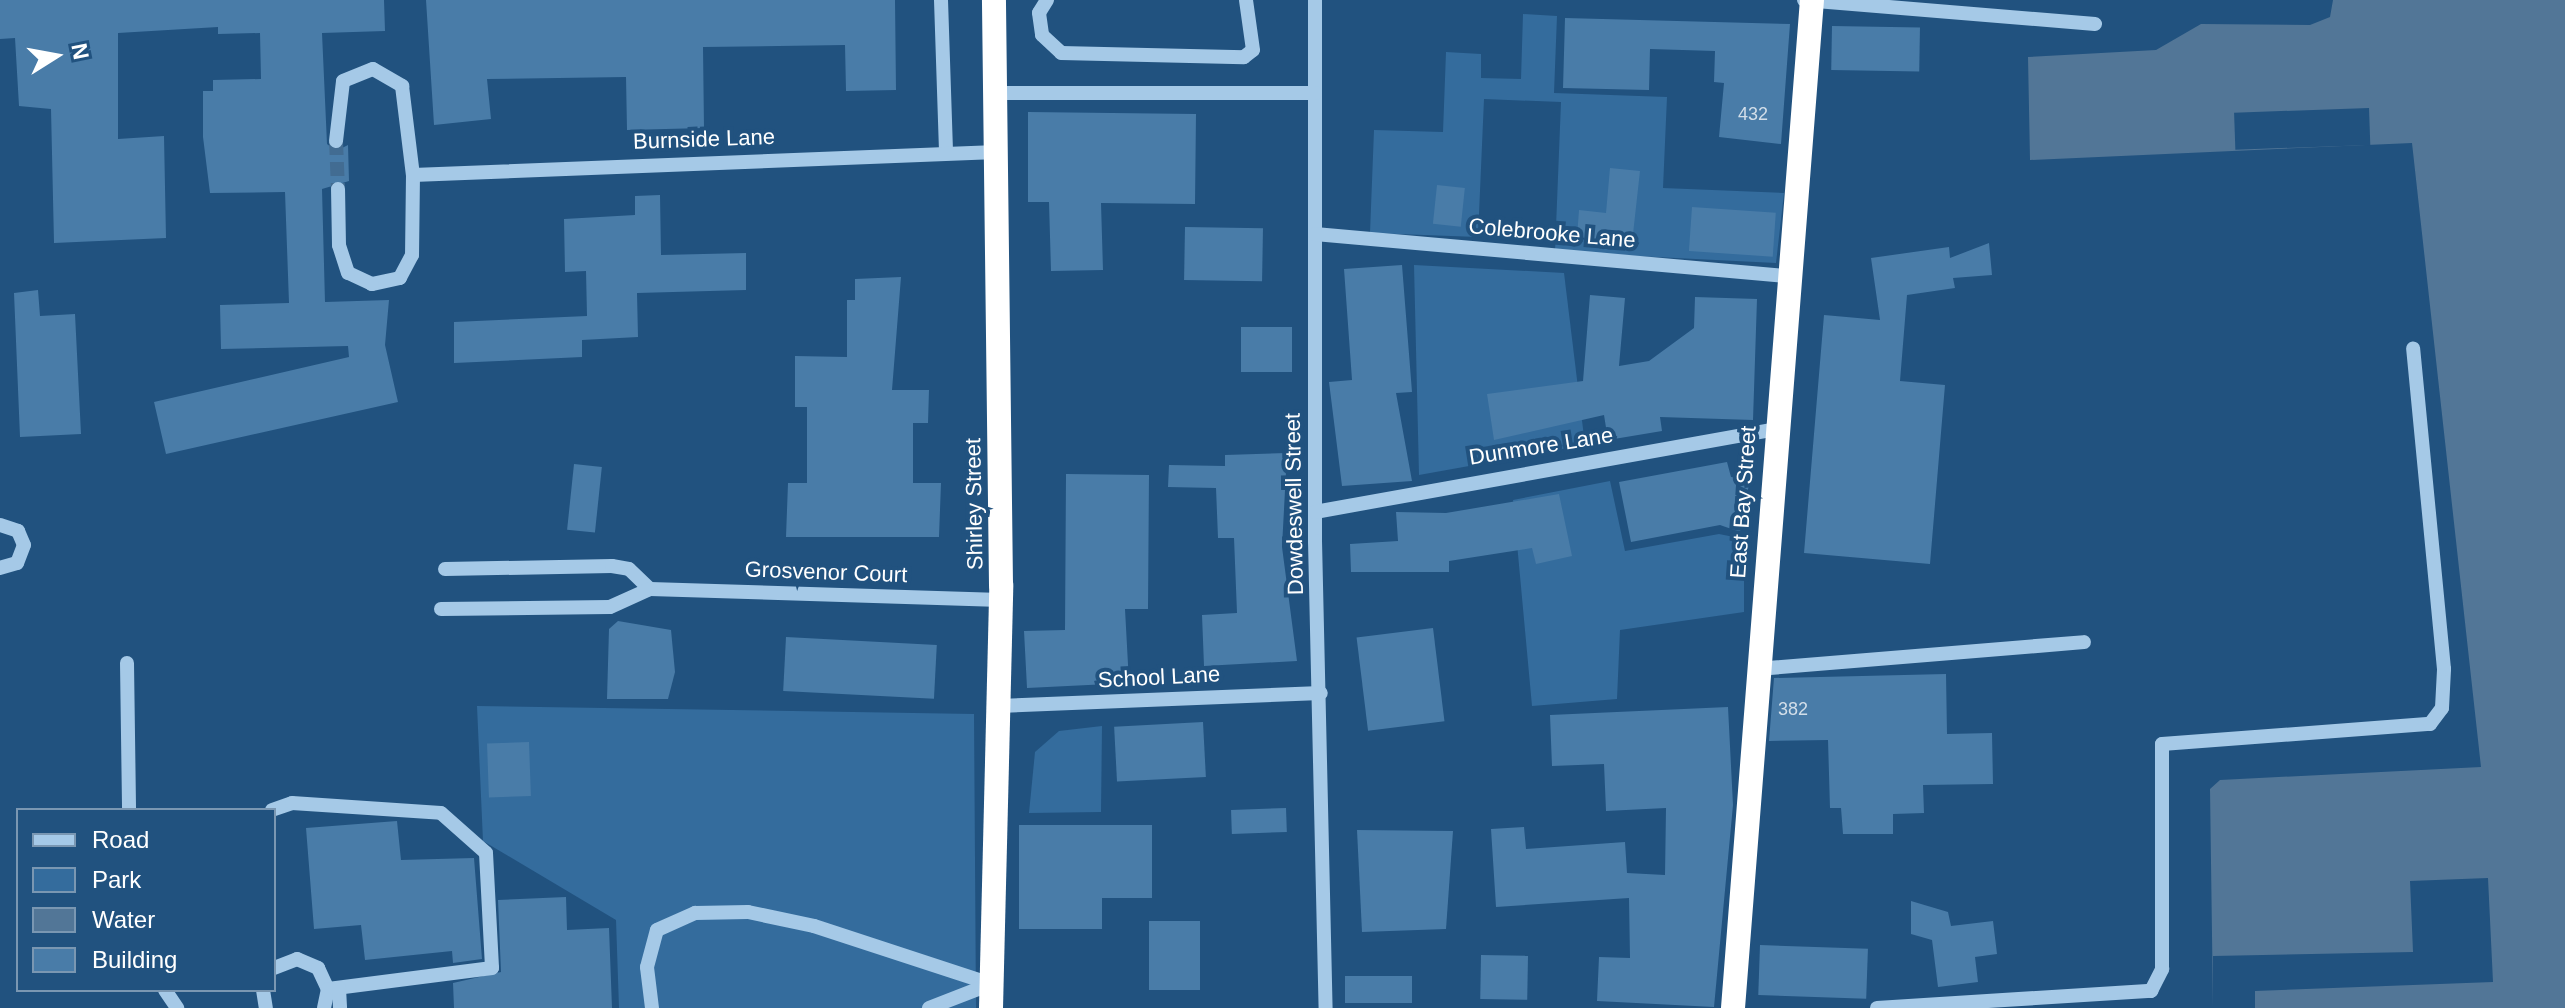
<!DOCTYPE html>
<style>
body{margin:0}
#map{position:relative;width:2565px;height:1008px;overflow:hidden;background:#21527f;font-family:Arial,sans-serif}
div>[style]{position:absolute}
.green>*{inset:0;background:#346c9d}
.water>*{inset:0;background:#527697}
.pier>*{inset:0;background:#21527f;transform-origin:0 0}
.building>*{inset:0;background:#497ca8;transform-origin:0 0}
.minor-tunnel>*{height:14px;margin-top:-7px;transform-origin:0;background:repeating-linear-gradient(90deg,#426c92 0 14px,transparent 0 21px)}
.minor>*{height:14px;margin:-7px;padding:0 7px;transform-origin:7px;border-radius:7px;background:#a5c9e7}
.highway>*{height:24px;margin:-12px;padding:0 12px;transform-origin:12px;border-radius:12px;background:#fff}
span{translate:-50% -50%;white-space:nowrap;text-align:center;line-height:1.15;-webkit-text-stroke:8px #21527f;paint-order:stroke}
.number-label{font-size:18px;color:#d2dee9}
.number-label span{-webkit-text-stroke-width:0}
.street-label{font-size:22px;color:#fff}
.legend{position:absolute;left:16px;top:808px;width:260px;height:184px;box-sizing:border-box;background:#21527f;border:2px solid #7a97b2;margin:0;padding:10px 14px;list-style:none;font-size:24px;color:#fff}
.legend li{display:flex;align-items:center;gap:16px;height:40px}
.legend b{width:40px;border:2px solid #7a97b2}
.north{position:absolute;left:16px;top:16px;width:80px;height:80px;-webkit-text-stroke:6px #21527f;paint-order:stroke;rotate:79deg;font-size:22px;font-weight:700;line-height:32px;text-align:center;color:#fff}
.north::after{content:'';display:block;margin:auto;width:28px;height:36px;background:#fff;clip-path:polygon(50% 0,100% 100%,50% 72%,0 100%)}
</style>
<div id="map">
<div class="green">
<i style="clip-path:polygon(1523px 14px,1557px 16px,1554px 93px,1667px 97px,1663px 188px,1784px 193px,1776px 263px,1555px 252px,1561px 102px,1484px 99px,1478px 237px,1370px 233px,1374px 130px,1443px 132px,1446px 52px,1481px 54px,1481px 78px,1521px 79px)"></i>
<i style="clip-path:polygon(1414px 265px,1564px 273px,1585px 445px,1419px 475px)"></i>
<i style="clip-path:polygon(1610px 481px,1625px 551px,1719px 534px,1744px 539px,1744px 612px,1620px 630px,1617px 699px,1532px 706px,1513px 500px)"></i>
<i style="clip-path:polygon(477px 706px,974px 714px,976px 1008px,619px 1008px,616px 920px,483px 841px)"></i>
<i style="clip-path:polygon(1102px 726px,1101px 812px,1029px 813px,1035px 752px,1059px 731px)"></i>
</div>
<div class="water">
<i style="clip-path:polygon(2333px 0,2565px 0,2565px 1008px,2213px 1008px,2210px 789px,2220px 780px,2481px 767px,2412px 143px,2030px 160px,2028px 57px,2156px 50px,2201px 24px,2310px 25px,2330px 17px)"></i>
</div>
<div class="pier">
<i style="left:2369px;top:108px;width:37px;height:135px;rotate:88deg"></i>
<i style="clip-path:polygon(2488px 878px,2493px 982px,2255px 991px,2255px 1008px,2213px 1008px,2213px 956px,2413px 952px,2410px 881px)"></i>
</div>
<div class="building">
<i style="clip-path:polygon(0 0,384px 0,385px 31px,322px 33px,327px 144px,336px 151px,348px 145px,349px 181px,322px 189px,325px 302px,389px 300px,385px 345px,398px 402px,166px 454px,154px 402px,349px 357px,348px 346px,221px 349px,220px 305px,289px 303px,285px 192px,210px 193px,203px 137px,203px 91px,213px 91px,213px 80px,261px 79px,260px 33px,218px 34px,218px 27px,118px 33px,118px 139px,164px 136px,166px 238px,54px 243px,51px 109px,19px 106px,15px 38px,0 39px)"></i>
<i style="clip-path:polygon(426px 0,895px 0,896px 90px,846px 91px,845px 45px,703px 47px,704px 128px,627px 130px,626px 77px,487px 79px,491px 119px,434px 125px)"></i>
<i style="clip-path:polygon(1565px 18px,1790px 24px,1781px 144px,1719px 137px,1724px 83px,1714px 82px,1715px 51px,1650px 49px,1649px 90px,1563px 88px)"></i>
<i style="left:1832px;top:26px;width:88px;height:44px;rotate:1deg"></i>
<i style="clip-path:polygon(1028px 112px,1196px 114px,1195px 204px,1101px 203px,1103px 270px,1051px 271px,1049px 202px,1028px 202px)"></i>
<i style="clip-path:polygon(1610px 168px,1640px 171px,1632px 243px,1577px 237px,1579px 210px,1606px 213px)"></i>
<i style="left:1437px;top:185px;width:28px;height:39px;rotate:6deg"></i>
<i style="clip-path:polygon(660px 195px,661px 255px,746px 253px,746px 290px,637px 293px,638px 337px,582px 340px,582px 357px,454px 363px,454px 322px,587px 316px,586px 271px,565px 272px,564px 219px,635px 215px,635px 196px)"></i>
<i style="left:1692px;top:207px;width:84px;height:44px;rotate:4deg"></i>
<i style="left:1185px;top:227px;width:78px;height:53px;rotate:1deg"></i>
<i style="clip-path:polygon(1989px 243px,1992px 275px,1953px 278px,1955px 288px,1907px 295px,1900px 381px,1945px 385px,1930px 564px,1804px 553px,1824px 315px,1880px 320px,1871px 258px,1949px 247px,1950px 258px)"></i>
<i style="clip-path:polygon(1402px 265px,1412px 392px,1396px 393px,1412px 481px,1342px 486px,1329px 382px,1352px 380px,1344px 269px)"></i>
<i style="clip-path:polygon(901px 277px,892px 390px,929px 390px,928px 423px,913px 423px,913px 483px,941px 483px,939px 537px,786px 537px,788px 483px,807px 483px,807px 407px,795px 407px,795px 356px,847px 357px,847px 300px,855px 300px,855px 279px)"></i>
<i style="clip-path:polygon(38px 290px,40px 316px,75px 314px,81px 434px,20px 437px,14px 293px)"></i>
<i style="clip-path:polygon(1590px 295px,1625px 298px,1619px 366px,1649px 361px,1694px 328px,1695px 297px,1757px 299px,1753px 420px,1660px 417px,1662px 431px,1608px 440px,1604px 415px,1494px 440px,1487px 394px,1583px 381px)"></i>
<i style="left:1241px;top:327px;width:51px;height:45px"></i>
<i style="clip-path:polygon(1287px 453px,1282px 547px,1297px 661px,1204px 666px,1202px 615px,1237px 613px,1234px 538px,1218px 538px,1216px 488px,1168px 487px,1169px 465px,1225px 466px,1225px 455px)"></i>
<i style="clip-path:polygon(1727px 462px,1731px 477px,1750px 479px,1740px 532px,1720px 525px,1631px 542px,1619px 482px)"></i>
<i style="left:574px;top:464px;width:28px;height:66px;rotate:6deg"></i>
<i style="clip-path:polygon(1066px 474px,1149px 475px,1148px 609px,1125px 609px,1129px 683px,1027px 688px,1024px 631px,1065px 630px)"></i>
<i style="clip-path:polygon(1559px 494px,1572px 556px,1536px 564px,1532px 548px,1449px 561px,1449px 572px,1351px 572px,1350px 544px,1398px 541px,1396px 512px,1446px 513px)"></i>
<i style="clip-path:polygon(618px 621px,671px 630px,675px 672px,668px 699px,607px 699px,609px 629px)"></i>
<i style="left:1433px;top:628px;width:94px;height:77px;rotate:83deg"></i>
<i style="left:786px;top:637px;width:151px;height:54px;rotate:3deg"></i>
<i style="clip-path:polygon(1946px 674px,1947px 734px,1992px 733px,1993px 784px,1923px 785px,1924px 813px,1893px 814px,1893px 834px,1843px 834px,1841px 808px,1830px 808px,1828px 740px,1769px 741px,1774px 678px)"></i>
<i style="clip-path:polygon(1728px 707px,1733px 805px,1714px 1007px,1597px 1001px,1599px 957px,1630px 958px,1629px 898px,1496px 907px,1491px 829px,1524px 827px,1526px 849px,1625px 842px,1627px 873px,1665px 875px,1666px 808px,1606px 811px,1604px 764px,1552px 766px,1550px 715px)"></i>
<i style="left:1203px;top:722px;width:55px;height:89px;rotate:87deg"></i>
<i style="left:529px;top:742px;width:54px;height:42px;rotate:88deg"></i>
<i style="left:1286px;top:808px;width:24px;height:55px;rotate:88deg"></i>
<i style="clip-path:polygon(397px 821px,401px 860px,474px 858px,482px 959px,453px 963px,452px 951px,365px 960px,361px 925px,314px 929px,306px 828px)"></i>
<i style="clip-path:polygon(1019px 825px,1152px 825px,1152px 898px,1102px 898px,1102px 929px,1019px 929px)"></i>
<i style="clip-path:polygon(1357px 830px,1453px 831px,1446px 929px,1362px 932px)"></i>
<i style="clip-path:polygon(566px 897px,567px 930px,609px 928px,612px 1008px,454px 1008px,453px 983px,501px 972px,498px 900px)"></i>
<i style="clip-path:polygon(1911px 901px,1948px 912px,1951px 926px,1993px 921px,1997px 954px,1975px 957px,1978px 982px,1938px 987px,1932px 940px,1911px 934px)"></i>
<i style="left:1149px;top:921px;width:51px;height:69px"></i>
<i style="left:1760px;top:945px;width:108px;height:50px;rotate:2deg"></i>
<i style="left:1481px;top:955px;width:47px;height:44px;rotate:1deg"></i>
<i style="left:1412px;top:976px;width:27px;height:67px;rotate:90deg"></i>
</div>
<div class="minor-tunnel">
<i style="left:336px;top:141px;width:48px;rotate:87.6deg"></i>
</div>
<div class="minor">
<i style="left:941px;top:0;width:153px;rotate:88.1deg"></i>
<i style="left:1047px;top:0;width:15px;rotate:122deg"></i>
<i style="left:1039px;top:13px;width:22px;rotate:82deg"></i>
<i style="left:1042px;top:35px;width:26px;rotate:43deg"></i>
<i style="left:1061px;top:53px;width:183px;rotate:1.3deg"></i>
<i style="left:1244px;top:57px;width:11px;rotate:-38deg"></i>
<i style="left:1253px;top:50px;width:50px;rotate:-98deg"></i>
<i style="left:1315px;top:0;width:541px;rotate:90deg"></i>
<i style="left:1315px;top:541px;width:467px;rotate:88.7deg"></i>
<i style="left:1804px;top:0;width:292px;rotate:4.7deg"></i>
<i style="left:997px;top:93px;width:318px"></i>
<i style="left:336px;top:141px;width:60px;rotate:-83.3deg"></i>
<i style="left:343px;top:81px;width:32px;rotate:-22deg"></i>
<i style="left:373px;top:69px;width:34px;rotate:30deg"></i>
<i style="left:402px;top:86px;width:90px;rotate:83deg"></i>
<i style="left:413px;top:175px;width:80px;rotate:90.7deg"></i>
<i style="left:412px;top:255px;width:26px;rotate:118deg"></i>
<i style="left:400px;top:278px;width:29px;rotate:168deg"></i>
<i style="left:372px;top:284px;width:26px;rotate:-155deg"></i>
<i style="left:348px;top:273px;width:29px;rotate:-108deg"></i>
<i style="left:339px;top:245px;width:56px;rotate:-91deg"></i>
<i style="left:413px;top:175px;width:584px;rotate:-2.26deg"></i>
<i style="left:1315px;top:234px;width:472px;rotate:5.1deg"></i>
<i style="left:1315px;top:512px;width:467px;rotate:-10.2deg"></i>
<i style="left:0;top:525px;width:19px;rotate:18deg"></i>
<i style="left:18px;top:531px;width:15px;rotate:67deg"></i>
<i style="left:24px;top:545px;width:19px;rotate:111deg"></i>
<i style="left:17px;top:563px;width:18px;rotate:164deg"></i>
<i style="left:445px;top:569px;width:167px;rotate:-1deg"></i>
<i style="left:612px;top:566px;width:17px;rotate:10deg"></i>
<i style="left:629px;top:569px;width:29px;rotate:44deg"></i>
<i style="left:650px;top:589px;width:351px;rotate:1.8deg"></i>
<i style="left:441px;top:609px;width:169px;rotate:-0.7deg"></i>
<i style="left:610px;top:607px;width:44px;rotate:-24.2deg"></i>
<i style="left:127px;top:663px;width:147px;rotate:89.2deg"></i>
<i style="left:1757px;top:669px;width:328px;rotate:-4.7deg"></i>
<i style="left:999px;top:706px;width:322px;rotate:-2.3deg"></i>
<i style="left:272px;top:810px;width:21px;rotate:-19deg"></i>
<i style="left:292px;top:803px;width:149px;rotate:3.8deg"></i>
<i style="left:441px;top:813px;width:60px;rotate:41.6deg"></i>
<i style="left:486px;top:853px;width:115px;rotate:87deg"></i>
<i style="left:492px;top:968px;width:165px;rotate:172.7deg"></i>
<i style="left:274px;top:968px;width:25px;rotate:-21deg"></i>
<i style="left:297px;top:959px;width:23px;rotate:23deg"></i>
<i style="left:318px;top:968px;width:23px;rotate:65deg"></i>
<i style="left:328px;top:989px;width:19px;rotate:102deg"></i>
<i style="left:339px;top:988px;width:20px;rotate:87deg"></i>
<i style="left:165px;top:990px;width:22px;rotate:56deg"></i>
<i style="left:263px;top:990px;width:18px;rotate:81deg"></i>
<i style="left:652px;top:1008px;width:41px;rotate:-97deg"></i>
<i style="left:647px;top:967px;width:38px;rotate:-75deg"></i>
<i style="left:657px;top:930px;width:42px;rotate:-24.1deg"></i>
<i style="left:695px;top:913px;width:53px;rotate:-1.1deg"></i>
<i style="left:748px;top:912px;width:67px;rotate:12deg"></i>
<i style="left:814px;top:926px;width:186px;rotate:18.1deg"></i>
<i style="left:929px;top:1008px;width:66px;rotate:-21.2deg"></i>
<i style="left:1877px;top:1008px;width:275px;rotate:-3.6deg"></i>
<i style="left:2151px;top:991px;width:25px;rotate:-63deg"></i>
<i style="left:2162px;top:969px;width:225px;rotate:-90deg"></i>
<i style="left:2162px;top:744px;width:269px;rotate:-4.3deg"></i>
<i style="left:2430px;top:724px;width:20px;rotate:-53deg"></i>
<i style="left:2442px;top:708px;width:39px;rotate:-87deg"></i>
<i style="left:2444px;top:669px;width:322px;rotate:-95.5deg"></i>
</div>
<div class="highway">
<i style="left:991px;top:1008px;width:423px;rotate:-88.6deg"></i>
<i style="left:1001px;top:585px;width:585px;rotate:-90.69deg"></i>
<i style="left:1733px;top:1008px;width:1011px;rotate:-85.52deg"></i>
</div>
<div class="number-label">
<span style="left:1753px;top:114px">432</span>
<span style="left:1793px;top:709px">382</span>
</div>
<div class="street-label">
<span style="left:704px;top:139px;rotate:-2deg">Burnside Lane</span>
<span style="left:1552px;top:233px;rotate:5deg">Colebrooke Lane</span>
<span style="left:1541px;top:446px;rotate:-9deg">Dunmore Lane</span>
<span style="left:1743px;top:502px;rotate:-86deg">East Bay Street</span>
<span style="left:974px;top:504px;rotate:-91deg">Shirley Street</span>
<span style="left:1294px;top:504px;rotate:-91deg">Dowdeswell Street</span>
<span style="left:826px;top:572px;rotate:2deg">Grosvenor Court</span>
<span style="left:1159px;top:677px;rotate:-3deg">School Lane</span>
</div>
<ul class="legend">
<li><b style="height:10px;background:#a5c9e7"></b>Road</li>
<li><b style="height:22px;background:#346c9d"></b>Park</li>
<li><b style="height:22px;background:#527697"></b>Water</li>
<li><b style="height:22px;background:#497ca8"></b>Building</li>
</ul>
<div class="north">N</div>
</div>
